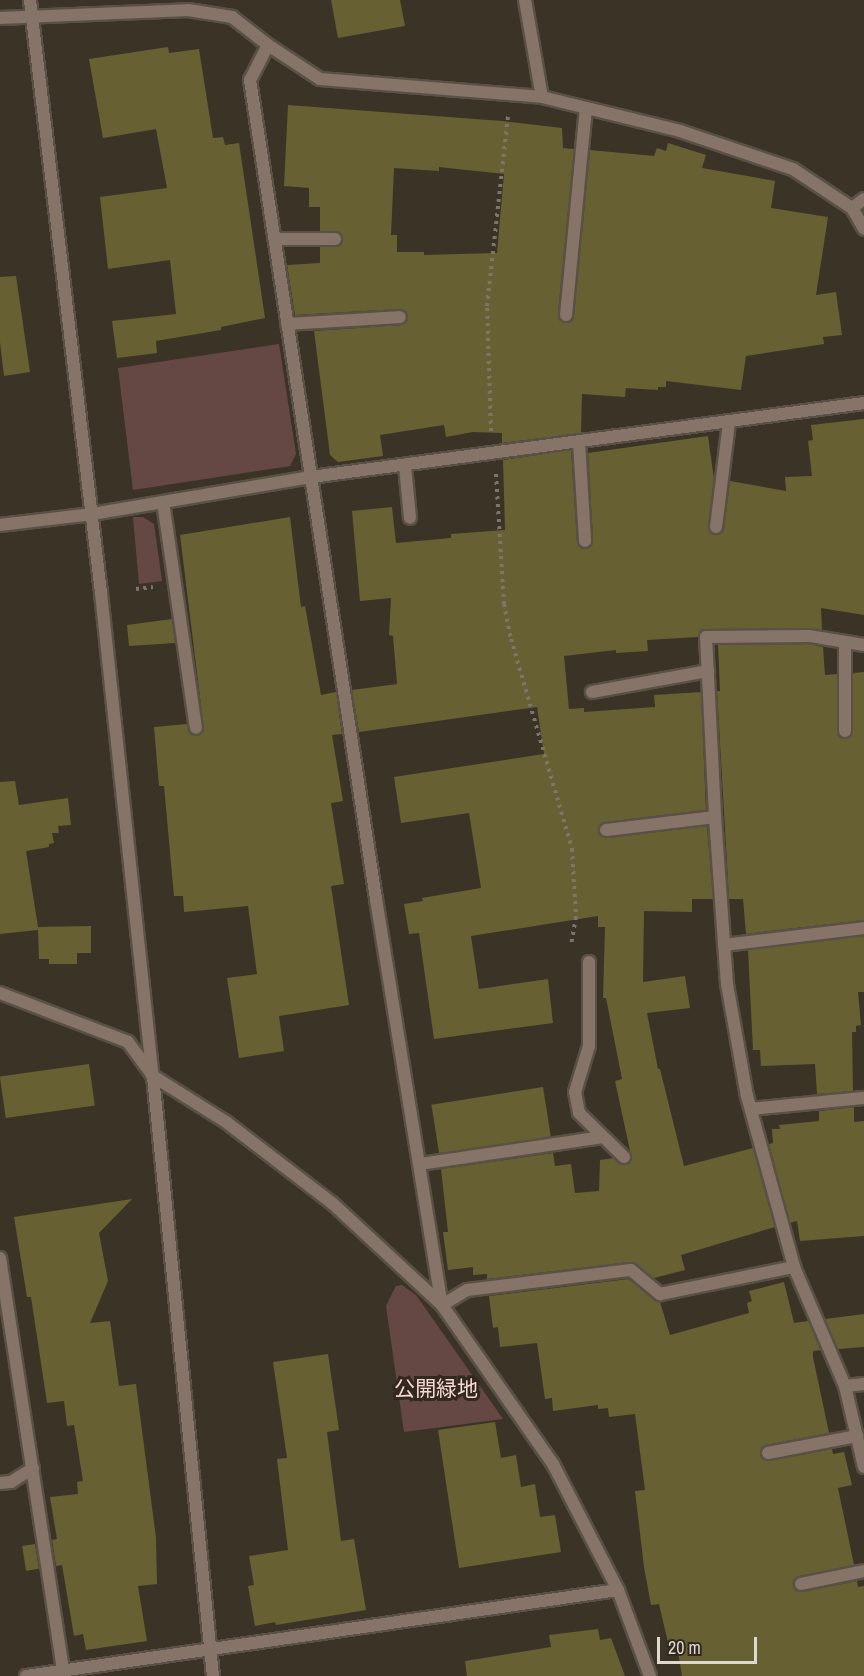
<!DOCTYPE html>
<meta charset="utf-8">
<style>
body{margin:0}
#map{position:relative;width:864px;height:1676px;overflow:hidden;background:#3c3327;font-family:"Archivo Narrow","Noto Sans JP",sans-serif}
div>[style]{position:absolute}
.green>*{inset:0;background:#654844}
.building>*{inset:0;background:#676033;transform-origin:0 0}
.path>*{height:4px;margin-top:-2px;transform-origin:0;background:repeating-linear-gradient(90deg,#7d756b 0 3px,transparent 0 7.5px)}
.roads{filter:drop-shadow(2px 0 #595145) drop-shadow(-2px 0 #595145) drop-shadow(0 2px #595145) drop-shadow(0 -2px #595145)}
.service>*{height:12px;margin:-6px;padding:0 6px;transform-origin:6px;border-radius:6px;background:#877468}
.minor>*{height:12px;margin:-6px;padding:0 6px;transform-origin:6px;border-radius:6px;background:#877468}
.tertiary>*{height:12px;margin:-6px;padding:0 6px;transform-origin:6px;border-radius:6px;background:#877468}
span{translate:-50% -50%;white-space:nowrap;text-align:center;line-height:1.15;-webkit-text-stroke:6px #31291e;paint-order:stroke}
.park-label{font-size:21px;color:#f9d8d3}
.scale{position:absolute;left:657px;top:1637px;width:100px;height:27px;box-sizing:border-box;border:3px solid #ddd8d0;border-top:0;padding-left:8px;font-size:18px;line-height:21px;white-space:nowrap;color:#ddd8d0;-webkit-text-stroke:4px #31291e;paint-order:stroke}
</style>
<div id="map">
<div class="green">
<i style="clip-path:polygon(279px 344px,296px 454px,290px 466px,133px 490px,118px 368px)"></i>
<i style="clip-path:polygon(133px 517px,143px 517px,154px 524px,162px 581px,139px 584px)"></i>
<i style="clip-path:polygon(402px 1285px,416px 1295px,503px 1419px,404px 1432px,386px 1306px,396px 1286px)"></i>
</div>
<div class="building">
<i style="clip-path:polygon(331px 0,400px 0,405px 26px,338px 38px)"></i>
<i style="clip-path:polygon(168px 47px,169px 53px,199px 49px,213px 138px,223px 137px,225px 145px,239px 143px,265px 318px,221px 327px,221px 330px,156px 341px,157px 353px,117px 358px,112px 321px,176px 314px,170px 260px,108px 269px,100px 197px,167px 188px,156px 129px,103px 138px,89px 59px)"></i>
<i style="clip-path:polygon(evenodd,288px 105px,502px 121px,562px 128px,563px 148px,574px 149px,558px 314px,565px 323px,570px 322px,574px 316px,590px 150px,654px 156px,657px 148px,666px 151px,668px 143px,706px 155px,702px 168px,775px 181px,771px 208px,828px 217px,816px 295px,836px 292px,842px 335px,823px 337px,824px 344px,746px 356px,741px 390px,666px 381px,666px 387px,658px 387px,658px 390px,626px 388px,625px 397px,582px 394px,581px 433px,502px 443px,502px 433px,473px 432px,446px 437px,444px 425px,380px 435px,383px 456px,338px 462px,330px 455px,314px 331px,401px 325px,407px 321px,408px 316px,399px 309px,295px 315px,287px 265px,320px 263px,320px 247px,339px 246px,343px 238px,339px 232px,320px 231px,320px 207px,309px 207px,309px 188px,284px 186px,288px 105px,439px 167px,504px 174px,497px 253px,424px 255px,424px 252px,397px 252px,397px 235px,391px 235px,394px 168px,439px 171px,439px 167px)"></i>
<i style="clip-path:polygon(16px 276px,30px 372px,4px 376px,0 342px,0 277px)"></i>
<i style="clip-path:polygon(864px 419px,864px 615px,821px 608px,822px 630px,706px 629px,701px 630px,698px 637px,647px 640px,648px 651px,616px 653px,616px 650px,564px 656px,569px 709px,584px 708px,584px 712px,655px 707px,654px 695px,701px 692px,706px 810px,605px 822px,599px 826px,598px 832px,607px 838px,707px 826px,713px 899px,692px 899px,692px 912px,644px 911px,643px 982px,685px 976px,690px 1008px,647px 1013px,658px 1069px,660px 1069px,684px 1166px,753px 1148px,775px 1227px,681px 1255px,685px 1270px,654px 1278px,630px 1262px,487px 1279px,487px 1274px,473px 1275px,473px 1267px,448px 1270px,443px 1232px,448px 1232px,441px 1169px,553px 1153px,555px 1166px,571px 1164px,575px 1193px,599px 1191px,600px 1160px,614px 1158px,626px 1165px,632px 1160px,615px 1081px,622px 1079px,606px 998px,603px 998px,605px 927px,598px 927px,598px 916px,471px 936px,479px 989px,548px 979px,553px 1023px,434px 1039px,419px 933px,409px 934px,404px 904px,423px 901px,422px 898px,481px 888px,469px 813px,401px 823px,394px 777px,544px 754px,537px 707px,359px 732px,352px 690px,397px 684px,393px 636px,389px 635px,391px 598px,360px 601px,352px 511px,392px 507px,396px 543px,451px 538px,451px 534px,505px 530px,503px 460px,571px 450px,577px 542px,581px 548px,586px 549px,593px 540px,588px 453px,708px 436px,714px 479px,708px 527px,712px 534px,719px 535px,724px 528px,730px 481px,786px 491px,785px 477px,812px 476px,808px 441px,813px 440px,811px 425px)"></i>
<i style="clip-path:polygon(290px 517px,301px 607px,305px 606px,321px 695px,336px 692px,342px 734px,332px 735px,343px 801px,331px 803px,344px 884px,331px 886px,349px 1005px,279px 1016px,284px 1051px,239px 1058px,227px 978px,257px 974px,248px 906px,184px 912px,183px 896px,174px 896px,164px 786px,159px 786px,154px 727px,187px 724px,190px 734px,197px 736px,204px 730px,180px 535px)"></i>
<i style="clip-path:polygon(172px 619px,175px 643px,129px 646px,127px 625px)"></i>
<i style="clip-path:polygon(808px 644px,823px 647px,825px 675px,837px 674px,837px 731px,841px 738px,849px 738px,853px 732px,853px 673px,864px 672px,864px 920px,746px 934px,743px 899px,729px 899px,717px 691px,720px 691px,718px 645px)"></i>
<i style="clip-path:polygon(15px 781px,19px 805px,68px 798px,71px 825px,58px 826px,59px 833px,52px 833px,54px 843px,49px 844px,49px 847px,26px 851px,38px 927px,91px 926px,91px 953px,77px 953px,77px 964px,49px 964px,49px 959px,39px 959px,38px 930px,0 934px,0 782px)"></i>
<i style="clip-path:polygon(864px 936px,864px 992px,858px 992px,861px 1025px,856px 1026px,856px 1032px,852px 1032px,853px 1091px,817px 1094px,815px 1064px,761px 1066px,760px 1050px,753px 1050px,748px 950px)"></i>
<i style="left:89px;top:1064px;width:42px;height:90px;rotate:82deg"></i>
<i style="left:543px;top:1087px;width:50px;height:113px;rotate:81deg"></i>
<i style="clip-path:polygon(854px 1107px,854px 1122px,864px 1121px,864px 1236px,800px 1241px,797px 1221px,790px 1223px,769px 1144px,773px 1143px,772px 1129px,780px 1129px,779px 1125px,819px 1121px,819px 1111px)"></i>
<i style="clip-path:polygon(132px 1199px,99px 1233px,108px 1281px,90px 1323px,110px 1321px,119px 1386px,136px 1384px,156px 1538px,157px 1584px,138px 1586px,147px 1641px,86px 1650px,83px 1634px,74px 1636px,62px 1565px,56px 1566px,52px 1540px,57px 1539px,50px 1497px,78px 1494px,77px 1482px,83px 1481px,74px 1425px,67px 1426px,64px 1401px,47px 1403px,31px 1297px,27px 1297px,14px 1217px)"></i>
<i style="clip-path:polygon(628px 1279px,660px 1302px,670px 1335px,749px 1313px,747px 1303px,752px 1301px,749px 1291px,784px 1282px,794px 1323px,808px 1321px,821px 1350px,813px 1351px,813px 1357px,829px 1433px,766px 1445px,760px 1454px,762px 1459px,769px 1461px,832px 1449px,833px 1454px,844px 1452px,852px 1485px,838px 1488px,854px 1565px,799px 1576px,793px 1585px,795px 1590px,802px 1592px,857px 1581px,858px 1587px,864px 1586px,864px 1676px,682px 1676px,677px 1646px,669px 1647px,659px 1604px,651px 1605px,644px 1567px,635px 1491px,645px 1490px,635px 1414px,609px 1417px,608px 1408px,598px 1409px,598px 1405px,553px 1411px,552px 1398px,545px 1399px,537px 1343px,500px 1347px,498px 1327px,493px 1328px,489px 1296px)"></i>
<i style="clip-path:polygon(864px 1314px,864px 1347px,838px 1349px,825px 1319px)"></i>
<i style="clip-path:polygon(328px 1354px,339px 1430px,327px 1432px,341px 1541px,354px 1539px,366px 1610px,276px 1625px,275px 1622px,255px 1626px,248px 1586px,254px 1585px,249px 1556px,288px 1550px,277px 1459px,287px 1458px,273px 1362px)"></i>
<i style="clip-path:polygon(495px 1422px,501px 1458px,516px 1455px,521px 1487px,535px 1484px,540px 1517px,555px 1515px,561px 1552px,459px 1568px,438px 1430px)"></i>
<i style="left:35px;top:1544px;width:25px;height:13px;rotate:81deg"></i>
<i style="clip-path:polygon(598px 1629px,600px 1640px,611px 1638px,625px 1676px,467px 1676px,465px 1661px,551px 1647px,549px 1635px)"></i>
</div>
<div class="path">
<i style="left:491px;top:431px;width:125px;rotate:-91.8deg"></i>
<i style="left:487px;top:306px;width:191px;rotate:-83.7deg"></i>
<i style="left:496px;top:474px;width:130px;rotate:86.5deg"></i>
<i style="left:504px;top:604px;width:36px;rotate:79deg"></i>
<i style="left:511px;top:639px;width:219px;rotate:73.8deg"></i>
<i style="left:572px;top:849px;width:68px;rotate:86.6deg"></i>
<i style="left:576px;top:917px;width:28px;rotate:100deg"></i>
<i style="left:136px;top:589px;width:17px;rotate:-7deg"></i>
</div>
<div class="roads">
<div class="service">
<i style="left:275px;top:239px;width:60px"></i>
<i style="left:405px;top:466px;width:52px;rotate:84.5deg"></i>
<i style="left:606px;top:830px;width:110px;rotate:-6.8deg"></i>
<i style="left:751px;top:1109px;width:114px;rotate:-5.6deg"></i>
</div>
<div class="minor">
<i style="left:525px;top:0;width:98px;rotate:80.1deg"></i>
<i style="left:0;top:18px;width:188px;rotate:-2.4deg"></i>
<i style="left:188px;top:10px;width:45px;rotate:9deg"></i>
<i style="left:232px;top:17px;width:46px;rotate:37.9deg"></i>
<i style="left:268px;top:45px;width:62px;rotate:33.2deg"></i>
<i style="left:320px;top:79px;width:223px;rotate:4.6deg"></i>
<i style="left:542px;top:97px;width:142px;rotate:13.8deg"></i>
<i style="left:680px;top:131px;width:119px;rotate:18.6deg"></i>
<i style="left:793px;top:169px;width:71px;rotate:33.5deg"></i>
<i style="left:852px;top:208px;width:24px;rotate:60deg"></i>
<i style="left:268px;top:45px;width:39px;rotate:117deg"></i>
<i style="left:250px;top:80px;width:829px;rotate:81.25deg"></i>
<i style="left:376px;top:899px;width:411px;rotate:80.8deg"></i>
<i style="left:442px;top:1305px;width:29px;rotate:-31deg"></i>
<i style="left:467px;top:1290px;width:165px;rotate:-7deg"></i>
<i style="left:631px;top:1270px;width:38px;rotate:40deg"></i>
<i style="left:660px;top:1294px;width:137px;rotate:-11.4deg"></i>
<i style="left:852px;top:208px;width:15px;rotate:-37deg"></i>
<i style="left:566px;top:315px;width:208px;rotate:-84.5deg"></i>
<i style="left:287px;top:324px;width:113px;rotate:-3.5deg"></i>
<i style="left:579px;top:442px;width:99px;rotate:86.5deg"></i>
<i style="left:163px;top:502px;width:228px;rotate:81.7deg"></i>
<i style="left:0;top:525px;width:93px;rotate:-6.8deg"></i>
<i style="left:92px;top:514px;width:222px;rotate:-9.6deg"></i>
<i style="left:311px;top:477px;width:558px;rotate:-7.62deg"></i>
<i style="left:716px;top:527px;width:106px;rotate:-82.9deg"></i>
<i style="left:864px;top:645px;width:56px;rotate:-170.7deg"></i>
<i style="left:809px;top:636px;width:103px;rotate:179.4deg"></i>
<i style="left:706px;top:637px;width:180px;rotate:87.1deg"></i>
<i style="left:715px;top:817px;width:167px;rotate:85.9deg"></i>
<i style="left:727px;top:984px;width:114px;rotate:79.9deg"></i>
<i style="left:747px;top:1096px;width:177px;rotate:74.6deg"></i>
<i style="left:794px;top:1267px;width:129px;rotate:66.8deg"></i>
<i style="left:845px;top:1386px;width:83px;rotate:76.8deg"></i>
<i style="left:592px;top:692px;width:118px;rotate:-10.3deg"></i>
<i style="left:845px;top:731px;width:89px;rotate:-90deg"></i>
<i style="left:724px;top:945px;width:141px;rotate:-6.9deg"></i>
<i style="left:589px;top:962px;width:84px;rotate:90deg"></i>
<i style="left:589px;top:1046px;width:48px;rotate:106.9deg"></i>
<i style="left:575px;top:1092px;width:21px;rotate:79deg"></i>
<i style="left:579px;top:1113px;width:63px;rotate:44.4deg"></i>
<i style="left:0;top:993px;width:137px;rotate:20.9deg"></i>
<i style="left:128px;top:1042px;width:42px;rotate:53.7deg"></i>
<i style="left:153px;top:1076px;width:86px;rotate:32.2deg"></i>
<i style="left:226px;top:1122px;width:133px;rotate:37.4deg"></i>
<i style="left:332px;top:1203px;width:150px;rotate:42.8deg"></i>
<i style="left:442px;top:1305px;width:194px;rotate:55.1deg"></i>
<i style="left:553px;top:1464px;width:142px;rotate:62.7deg"></i>
<i style="left:618px;top:1590px;width:92px;rotate:69.6deg"></i>
<i style="left:420px;top:1164px;width:184px;rotate:-8.4deg"></i>
<i style="left:0;top:1258px;width:423px;rotate:81.3deg"></i>
<i style="left:845px;top:1386px;width:19px;rotate:-6deg"></i>
<i style="left:768px;top:1453px;width:91px;rotate:-10.8deg"></i>
<i style="left:0;top:1483px;width:11px;rotate:-5deg"></i>
<i style="left:11px;top:1482px;width:26px;rotate:-32deg"></i>
<i style="left:801px;top:1584px;width:64px;rotate:-11.7deg"></i>
<i style="left:26px;top:1676px;width:598px;rotate:-8.27deg"></i>
</div>
<div class="tertiary">
<i style="left:30px;top:0;width:597px;rotate:83.17deg"></i>
<i style="left:101px;top:593px;width:486px;rotate:83.9deg"></i>
<i style="left:153px;top:1076px;width:603px;rotate:84.29deg"></i>
</div>
</div>
<div class="park-label">
<span style="left:436px;top:1389px">公開緑地</span>
</div>
<div class="scale">20 m</div>
</div>
